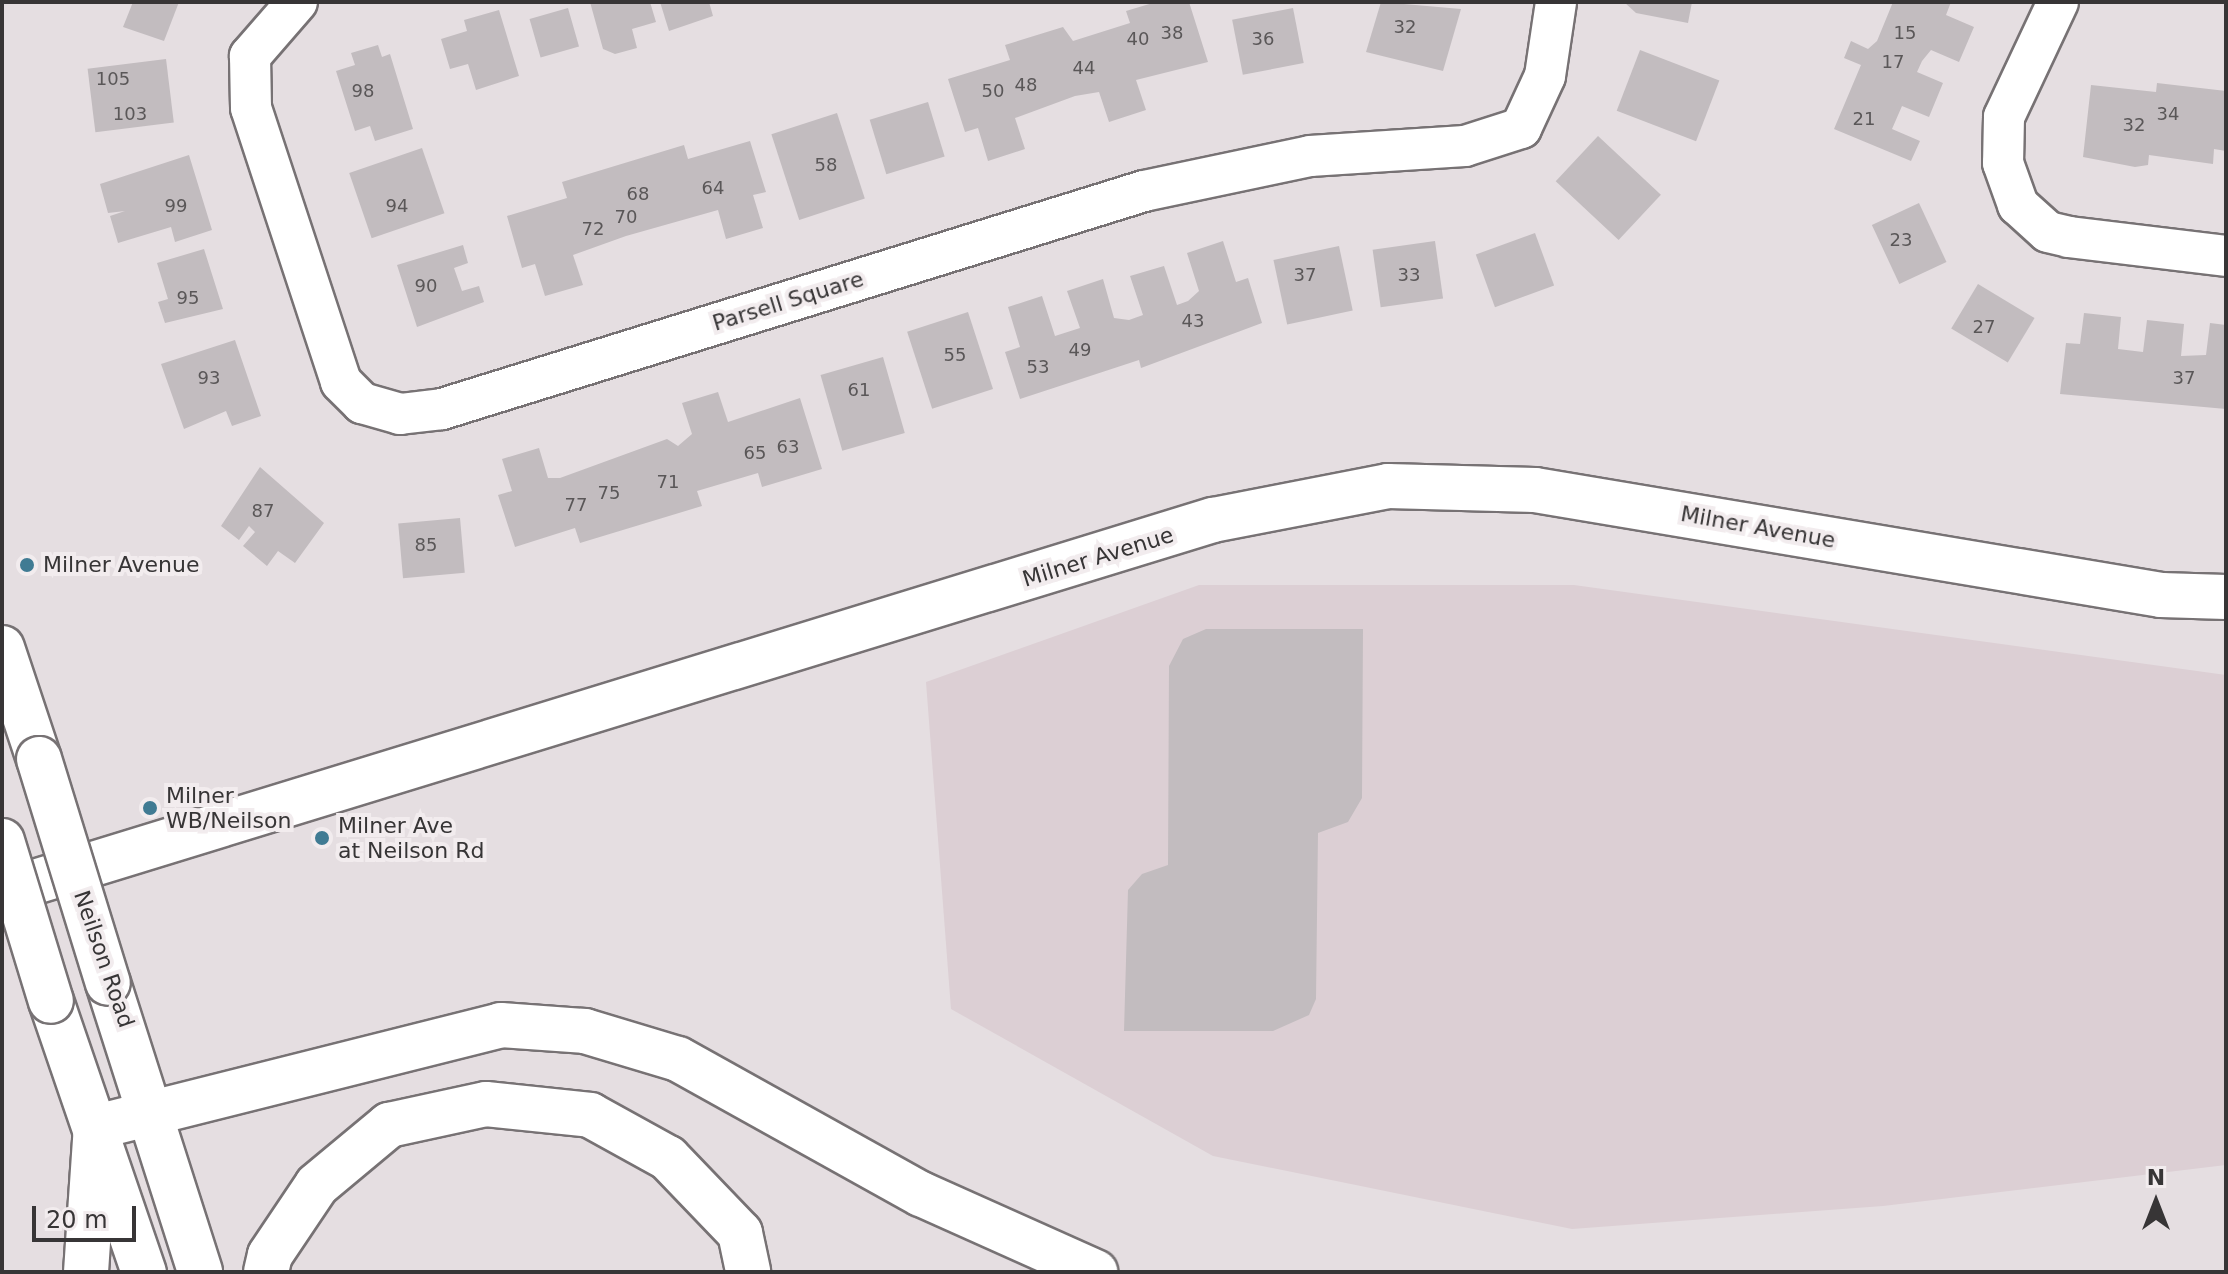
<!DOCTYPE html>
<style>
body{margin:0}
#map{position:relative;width:2228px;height:1274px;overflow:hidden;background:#e5dee1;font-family:"DejaVu Sans",sans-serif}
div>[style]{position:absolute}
.built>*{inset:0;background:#dccfd4}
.building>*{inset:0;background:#c2bcbf;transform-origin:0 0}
.roads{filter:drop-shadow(2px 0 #777274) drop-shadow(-2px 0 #777274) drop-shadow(0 2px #777274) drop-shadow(0 -2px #777274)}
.street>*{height:40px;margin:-20px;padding:0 20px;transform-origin:20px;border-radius:20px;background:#fff}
.secondary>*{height:44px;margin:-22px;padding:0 22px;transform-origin:22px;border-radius:22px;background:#fff}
.highway>*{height:44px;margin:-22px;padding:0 22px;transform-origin:22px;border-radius:22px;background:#fff}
.bridges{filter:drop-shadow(2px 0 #777274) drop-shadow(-2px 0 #777274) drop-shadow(0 2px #777274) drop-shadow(0 -2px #777274)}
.secondary-bridge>*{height:44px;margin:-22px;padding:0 22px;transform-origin:22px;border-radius:22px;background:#fff}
.dots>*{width:22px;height:22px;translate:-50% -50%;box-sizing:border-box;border:4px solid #f2ecee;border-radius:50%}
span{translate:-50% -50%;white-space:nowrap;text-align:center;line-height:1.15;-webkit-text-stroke:8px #f2ecee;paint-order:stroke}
.number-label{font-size:18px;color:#5a5758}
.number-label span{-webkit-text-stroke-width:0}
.street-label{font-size:22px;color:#373536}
.poi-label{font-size:22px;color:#373536}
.left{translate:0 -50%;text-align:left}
.frame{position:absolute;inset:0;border:4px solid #373536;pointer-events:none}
.north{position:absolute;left:2116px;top:1162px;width:80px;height:80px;-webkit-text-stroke:6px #f2ecee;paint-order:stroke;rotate:0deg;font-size:22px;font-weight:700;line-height:32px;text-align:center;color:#373536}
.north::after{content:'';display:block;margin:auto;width:28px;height:36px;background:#373536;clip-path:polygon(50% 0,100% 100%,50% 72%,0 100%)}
.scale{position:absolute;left:32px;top:1206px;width:104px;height:36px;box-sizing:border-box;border:4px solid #373536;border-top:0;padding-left:10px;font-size:24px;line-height:28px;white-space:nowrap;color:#373536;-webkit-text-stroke:6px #f2ecee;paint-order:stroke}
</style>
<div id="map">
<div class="built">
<i style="clip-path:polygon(1199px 585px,1574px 585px,2226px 675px,2226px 1165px,1883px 1206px,1572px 1229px,1213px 1156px,951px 1009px,926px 682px)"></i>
</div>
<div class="building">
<i style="clip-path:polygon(133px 2px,179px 2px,164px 41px,123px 27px)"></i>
<i style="clip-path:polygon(590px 2px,650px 2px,656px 22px,632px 29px,637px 48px,615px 54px,603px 49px)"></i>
<i style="clip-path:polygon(660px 2px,709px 2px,713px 16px,669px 31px)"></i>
<i style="clip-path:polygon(1156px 2px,1189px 2px,1208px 62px,1136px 80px,1146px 110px,1109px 122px,1099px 92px,1075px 96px,1015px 118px,1025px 149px,988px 161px,978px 128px,965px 132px,948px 79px,1010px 60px,1005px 45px,1063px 27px,1073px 41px,1130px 23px,1126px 11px)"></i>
<i style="clip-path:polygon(1381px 2px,1461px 9px,1443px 71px,1366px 52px)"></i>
<i style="clip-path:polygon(1624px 2px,1692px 2px,1688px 23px,1636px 13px)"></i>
<i style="clip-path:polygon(1893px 2px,1951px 2px,1946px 15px,1974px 27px,1959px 62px,1931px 50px,1922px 61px,1917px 72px,1943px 83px,1929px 117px,1902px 106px,1892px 129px,1920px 141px,1911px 161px,1834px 129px,1861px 65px,1844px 58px,1851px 41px,1868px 49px,1877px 41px)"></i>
<i style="left:568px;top:8px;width:40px;height:40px;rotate:74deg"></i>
<i style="left:1293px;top:8px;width:56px;height:62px;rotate:79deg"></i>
<i style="clip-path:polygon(499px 10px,519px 76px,476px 90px,468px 64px,450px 69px,441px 39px,467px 31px,464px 20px)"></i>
<i style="clip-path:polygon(378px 45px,382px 57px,390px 54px,413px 129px,375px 141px,370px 126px,355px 131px,336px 71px,355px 65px,351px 53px)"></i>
<i style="left:1640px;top:50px;width:85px;height:65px;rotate:21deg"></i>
<i style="left:166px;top:59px;width:64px;height:79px;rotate:83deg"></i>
<i style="clip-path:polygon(2157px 83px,2226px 91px,2226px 151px,2214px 149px,2213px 164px,2149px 155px,2148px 165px,2135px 167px,2083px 157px,2091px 85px,2156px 92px)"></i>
<i style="left:928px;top:102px;width:57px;height:61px;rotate:73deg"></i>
<i style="left:837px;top:113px;width:90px;height:69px;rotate:72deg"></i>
<i style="left:1598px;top:136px;width:86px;height:62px;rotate:43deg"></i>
<i style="clip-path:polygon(750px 141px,766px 192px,753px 195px,763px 228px,726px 239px,718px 210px,626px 236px,573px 255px,583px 285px,545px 296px,535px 264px,522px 268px,507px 216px,567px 198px,562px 182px,684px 145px,688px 159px)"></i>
<i style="left:422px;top:148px;width:69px;height:77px;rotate:71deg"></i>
<i style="clip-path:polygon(189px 155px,212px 230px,175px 242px,171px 227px,118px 243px,110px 216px,125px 211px,108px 213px,100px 184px)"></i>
<i style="left:1919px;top:203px;width:65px;height:52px;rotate:65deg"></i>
<i style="left:1535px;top:233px;width:56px;height:63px;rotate:70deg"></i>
<i style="clip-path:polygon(1223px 241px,1236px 282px,1248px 278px,1262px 323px,1141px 368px,1139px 360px,1020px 399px,1005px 352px,1020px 347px,1008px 307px,1042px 296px,1055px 336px,1080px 328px,1067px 291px,1103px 279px,1114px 318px,1129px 320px,1143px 315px,1130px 276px,1164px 266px,1177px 305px,1188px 301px,1199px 291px,1187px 253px)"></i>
<i style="left:1435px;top:241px;width:58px;height:63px;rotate:82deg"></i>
<i style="clip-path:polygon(463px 245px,468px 263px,454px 268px,462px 291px,479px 286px,484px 302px,417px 327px,397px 265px)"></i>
<i style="left:1339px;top:246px;width:66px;height:67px;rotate:78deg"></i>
<i style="clip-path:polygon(204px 249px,223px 309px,165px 323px,158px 302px,168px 299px,157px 263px)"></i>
<i style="left:1978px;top:284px;width:66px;height:52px;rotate:31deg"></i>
<i style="left:968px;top:312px;width:81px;height:64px;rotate:72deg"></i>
<i style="clip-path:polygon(2084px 313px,2121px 317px,2118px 349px,2143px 352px,2147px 320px,2184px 324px,2181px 356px,2206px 355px,2210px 323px,2226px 325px,2226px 409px,2060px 394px,2066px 343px,2080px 344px)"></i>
<i style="clip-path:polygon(235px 340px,261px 416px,232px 426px,226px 411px,184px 429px,161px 364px)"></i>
<i style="left:883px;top:357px;width:79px;height:65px;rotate:74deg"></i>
<i style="clip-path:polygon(718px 392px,728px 422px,800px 398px,822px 469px,762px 487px,758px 473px,697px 491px,702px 506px,580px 543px,575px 528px,515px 547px,498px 495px,512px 491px,502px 459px,539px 448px,548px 478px,560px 478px,667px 439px,678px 446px,692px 434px,682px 403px)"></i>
<i style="clip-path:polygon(260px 467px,324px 523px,295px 563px,278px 551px,267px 566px,243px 546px,255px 532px,249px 526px,239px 540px,221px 526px)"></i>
<i style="left:460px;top:518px;width:55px;height:62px;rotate:85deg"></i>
<i style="clip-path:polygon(1206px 629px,1363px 629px,1362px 798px,1348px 822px,1318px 833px,1316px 999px,1309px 1015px,1273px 1031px,1124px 1031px,1128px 890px,1142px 874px,1168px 865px,1169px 666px,1183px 639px)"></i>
</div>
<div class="roads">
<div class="street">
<i style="left:297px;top:2px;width:72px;rotate:131deg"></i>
<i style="left:250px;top:56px;width:52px;rotate:88.9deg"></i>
<i style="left:251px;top:108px;width:288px;rotate:71.8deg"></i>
<i style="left:341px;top:382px;width:30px;rotate:45deg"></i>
<i style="left:362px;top:403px;width:40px;rotate:16deg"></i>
<i style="left:400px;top:414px;width:42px;rotate:-6.8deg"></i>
<i style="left:442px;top:409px;width:735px;rotate:-17.25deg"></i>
<i style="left:1144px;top:191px;width:170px;rotate:-11.9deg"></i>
<i style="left:1310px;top:156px;width:155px;rotate:-3.7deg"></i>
<i style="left:1465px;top:146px;width:59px;rotate:-17.8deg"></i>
<i style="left:1521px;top:128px;width:57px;rotate:-65.2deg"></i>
<i style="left:1545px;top:76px;width:75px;rotate:-81.5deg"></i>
<i style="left:2058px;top:2px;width:127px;rotate:115.2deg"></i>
<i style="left:2004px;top:117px;width:46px;rotate:91.2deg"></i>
<i style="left:2003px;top:163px;width:45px;rotate:70.3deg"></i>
<i style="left:2018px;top:205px;width:40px;rotate:42deg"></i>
<i style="left:2048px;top:232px;width:22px;rotate:13deg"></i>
<i style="left:2069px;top:237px;width:158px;rotate:6.9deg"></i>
</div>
<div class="secondary">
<i style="left:2px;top:648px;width:117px;rotate:71.6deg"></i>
<i style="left:2px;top:892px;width:1267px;rotate:-17.08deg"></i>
<i style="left:1213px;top:520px;width:178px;rotate:-11deg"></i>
<i style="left:1388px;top:486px;width:147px;rotate:1.6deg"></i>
<i style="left:1535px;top:490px;width:635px;rotate:9.52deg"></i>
<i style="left:2161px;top:595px;width:65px;rotate:1.8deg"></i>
<i style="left:108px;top:983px;width:303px;rotate:72.3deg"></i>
<i style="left:51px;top:1001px;width:287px;rotate:71.1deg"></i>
</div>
<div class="highway">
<i style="left:86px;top:1272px;width:145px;rotate:-86.1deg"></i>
<i style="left:96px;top:1127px;width:418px;rotate:-14.1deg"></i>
<i style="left:501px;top:1025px;width:84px;rotate:4.1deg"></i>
<i style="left:585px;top:1031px;width:97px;rotate:16.8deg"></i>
<i style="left:678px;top:1059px;width:278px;rotate:29.1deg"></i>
<i style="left:921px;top:1194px;width:191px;rotate:24.1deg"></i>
<i style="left:266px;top:1272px;width:17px;rotate:-77deg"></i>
<i style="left:270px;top:1255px;width:84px;rotate:-56.1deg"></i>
<i style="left:317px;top:1185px;width:94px;rotate:-39.8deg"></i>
<i style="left:389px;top:1125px;width:99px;rotate:-12.2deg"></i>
<i style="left:486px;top:1104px;width:105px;rotate:6deg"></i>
<i style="left:590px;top:1115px;width:89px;rotate:28.9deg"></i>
<i style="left:668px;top:1158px;width:104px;rotate:46.2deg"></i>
<i style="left:740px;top:1233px;width:40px;rotate:78deg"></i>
</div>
</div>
<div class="bridges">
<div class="secondary-bridge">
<i style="left:39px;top:759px;width:234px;rotate:72.9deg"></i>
<i style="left:2px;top:841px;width:167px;rotate:73deg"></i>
</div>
</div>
<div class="dots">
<i style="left:27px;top:565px;background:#407b93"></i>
<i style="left:150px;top:808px;background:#407b93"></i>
<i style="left:322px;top:838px;background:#407b93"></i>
</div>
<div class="number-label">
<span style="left:1405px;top:27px">32</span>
<span style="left:1172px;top:33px">38</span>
<span style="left:1905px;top:33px">15</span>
<span style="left:1138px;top:39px">40</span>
<span style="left:1263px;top:39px">36</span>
<span style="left:1893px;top:62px">17</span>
<span style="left:1084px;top:68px">44</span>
<span style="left:113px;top:79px">105</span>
<span style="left:1026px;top:85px">48</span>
<span style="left:363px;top:91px">98</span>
<span style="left:993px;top:91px">50</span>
<span style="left:130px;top:114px">103</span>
<span style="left:2168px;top:114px">34</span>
<span style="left:1864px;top:119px">21</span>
<span style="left:2134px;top:125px">32</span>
<span style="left:826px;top:165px">58</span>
<span style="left:713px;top:188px">64</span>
<span style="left:638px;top:194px">68</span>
<span style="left:176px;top:206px">99</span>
<span style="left:397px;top:206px">94</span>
<span style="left:626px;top:217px">70</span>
<span style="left:593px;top:229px">72</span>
<span style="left:1901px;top:240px">23</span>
<span style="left:1305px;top:275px">37</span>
<span style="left:1409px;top:275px">33</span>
<span style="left:426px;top:286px">90</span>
<span style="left:188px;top:298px">95</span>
<span style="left:1193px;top:321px">43</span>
<span style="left:1984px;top:327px">27</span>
<span style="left:1080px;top:350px">49</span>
<span style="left:955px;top:355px">55</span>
<span style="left:1038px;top:367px">53</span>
<span style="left:209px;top:378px">93</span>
<span style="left:2184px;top:378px">37</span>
<span style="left:859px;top:390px">61</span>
<span style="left:788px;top:447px">63</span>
<span style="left:755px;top:453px">65</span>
<span style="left:668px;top:482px">71</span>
<span style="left:609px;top:493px">75</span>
<span style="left:576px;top:505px">77</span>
<span style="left:263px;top:511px">87</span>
<span style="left:426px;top:545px">85</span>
</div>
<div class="street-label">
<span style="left:788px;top:301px;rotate:-17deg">Parsell Square</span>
<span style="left:1758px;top:527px;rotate:10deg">Milner Avenue</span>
<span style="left:1098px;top:557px;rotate:-17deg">Milner Avenue</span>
<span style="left:104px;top:959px;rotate:71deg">Neilson Road</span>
</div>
<div class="poi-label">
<span class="left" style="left:43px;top:565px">Milner Avenue</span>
<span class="left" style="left:166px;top:808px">Milner<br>WB/Neilson</span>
<span class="left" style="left:338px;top:838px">Milner Ave<br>at Neilson Rd</span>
</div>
<div class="frame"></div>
<div class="north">N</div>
<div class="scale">20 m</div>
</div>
